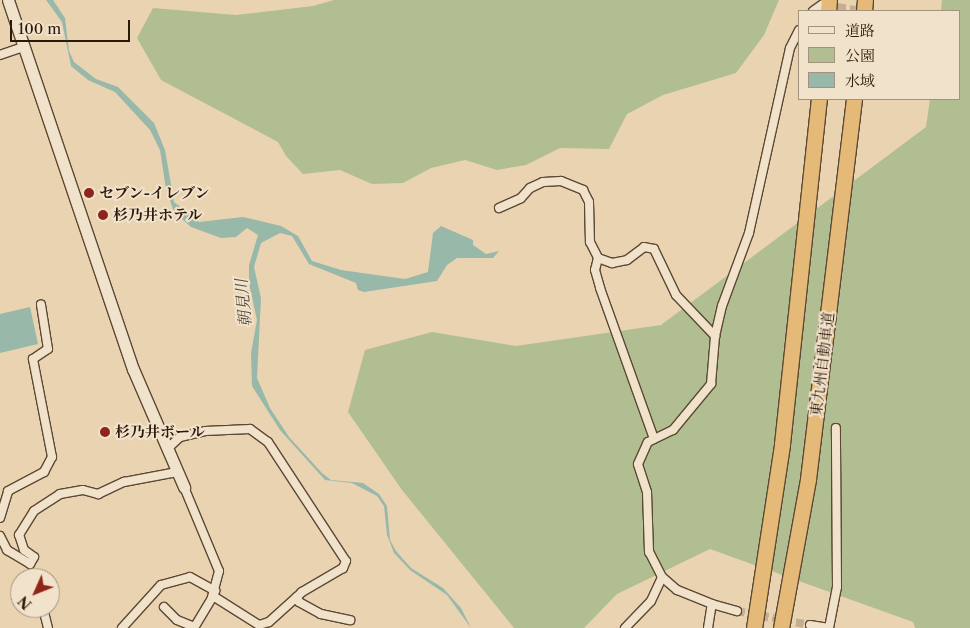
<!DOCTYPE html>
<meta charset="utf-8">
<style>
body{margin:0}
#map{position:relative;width:970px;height:628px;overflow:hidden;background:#ead3b1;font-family:"Libre Caslon Text","Noto Serif JP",serif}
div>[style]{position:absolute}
.green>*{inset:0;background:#b1be91}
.water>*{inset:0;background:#98b8aa}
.street-tunnel>*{height:8px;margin-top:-4px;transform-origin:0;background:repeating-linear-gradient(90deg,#c4ae8f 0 8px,transparent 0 12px)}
.roads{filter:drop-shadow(1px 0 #5c4833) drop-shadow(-1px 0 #5c4833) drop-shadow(0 1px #5c4833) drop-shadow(0 -1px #5c4833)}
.street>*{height:8px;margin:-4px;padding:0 4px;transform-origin:4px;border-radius:4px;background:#f1e2cc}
.secondary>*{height:11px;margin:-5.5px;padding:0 5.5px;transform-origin:5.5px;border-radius:5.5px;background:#f1e2cc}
.highway>*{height:15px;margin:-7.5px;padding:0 7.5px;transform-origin:7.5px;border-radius:7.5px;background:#e5ba78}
.dots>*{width:14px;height:14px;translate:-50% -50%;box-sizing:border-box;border:2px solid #f1e2cc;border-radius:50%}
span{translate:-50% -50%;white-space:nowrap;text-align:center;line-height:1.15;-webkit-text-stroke:4px #f1e2cc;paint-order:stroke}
.poi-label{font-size:15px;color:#2d1909;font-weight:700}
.left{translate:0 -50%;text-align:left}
.street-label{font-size:15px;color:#2d1909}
.water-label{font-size:16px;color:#4d4939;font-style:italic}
.legend{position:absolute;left:798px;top:10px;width:162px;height:90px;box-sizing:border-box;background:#f1e2cc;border:1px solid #a3927e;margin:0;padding:6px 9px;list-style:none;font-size:15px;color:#2d1909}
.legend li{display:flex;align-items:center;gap:10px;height:25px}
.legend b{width:25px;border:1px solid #a3927e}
.north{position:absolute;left:10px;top:568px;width:50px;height:50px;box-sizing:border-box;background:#f1e2cc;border:1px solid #a3927e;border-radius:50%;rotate:226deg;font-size:14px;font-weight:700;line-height:20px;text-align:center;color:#2d1909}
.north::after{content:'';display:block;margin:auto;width:18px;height:22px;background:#8f2418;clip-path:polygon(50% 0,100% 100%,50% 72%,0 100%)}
.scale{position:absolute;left:10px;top:20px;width:120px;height:22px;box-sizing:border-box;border:2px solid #2d1909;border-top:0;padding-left:6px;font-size:15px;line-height:18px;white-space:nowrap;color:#2d1909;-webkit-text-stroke:4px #f1e2cc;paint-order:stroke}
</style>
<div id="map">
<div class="green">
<i style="clip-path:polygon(334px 0,779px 0,764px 35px,736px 73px,663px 95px,627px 114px,609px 149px,560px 148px,526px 165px,497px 170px,465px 160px,431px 168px,403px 183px,372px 184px,340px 170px,303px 174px,286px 156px,278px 142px,161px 80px,137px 38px,153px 8px,236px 15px,313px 6px)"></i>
<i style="clip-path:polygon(942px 0,970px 0,970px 628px,915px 628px,913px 622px,710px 549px,617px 594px,584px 628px,514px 628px,402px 490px,348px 412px,365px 350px,432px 332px,516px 346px,661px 325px,926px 127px,930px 99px,959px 99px,959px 11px,941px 11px)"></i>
</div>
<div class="water">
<i style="clip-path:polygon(46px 0,53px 0,65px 18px,69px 51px,74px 62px,96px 79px,118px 87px,154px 123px,165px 150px,174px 202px,199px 222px,243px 217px,281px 226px,298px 236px,312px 261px,341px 270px,405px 279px,428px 272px,433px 233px,441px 226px,473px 240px,473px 245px,486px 254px,499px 251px,493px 258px,457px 258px,447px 265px,437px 281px,364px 292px,358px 290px,356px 283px,309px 264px,292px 236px,280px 233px,261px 243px,254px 267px,261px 298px,257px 378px,270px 408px,289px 437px,322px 473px,331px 480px,363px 483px,379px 494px,387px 506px,390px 540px,396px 551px,411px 568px,443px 588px,461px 608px,471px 628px,447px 595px,410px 570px,394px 553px,387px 535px,384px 506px,377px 496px,352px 483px,325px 480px,280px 430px,252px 386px,251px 353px,257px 320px,249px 283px,249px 265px,258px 235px,247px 228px,236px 237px,221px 238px,191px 227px,174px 212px,166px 189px,160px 150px,150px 130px,115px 92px,88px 80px,71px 66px,62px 22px)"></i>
<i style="clip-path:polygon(30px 307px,38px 344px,0 353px,0 314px)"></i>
</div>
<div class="street-tunnel">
<i style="left:826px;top:5px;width:36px;rotate:10deg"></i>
<i style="left:737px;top:611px;width:74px;rotate:10.9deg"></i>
</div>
<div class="roads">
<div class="street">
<i style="left:813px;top:11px;width:12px;rotate:-35deg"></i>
<i style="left:0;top:55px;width:24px;rotate:-19deg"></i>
<i style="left:499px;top:208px;width:24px;rotate:-24deg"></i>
<i style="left:521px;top:198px;width:13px;rotate:-48deg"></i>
<i style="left:530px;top:188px;width:14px;rotate:-25deg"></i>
<i style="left:543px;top:182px;width:18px;rotate:-3deg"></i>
<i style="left:561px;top:181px;width:24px;rotate:22deg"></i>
<i style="left:583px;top:190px;width:13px;rotate:63deg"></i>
<i style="left:589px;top:202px;width:40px;rotate:88.6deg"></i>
<i style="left:590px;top:242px;width:18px;rotate:63deg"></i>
<i style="left:598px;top:258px;width:15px;rotate:20deg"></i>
<i style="left:612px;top:263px;width:15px;rotate:-11deg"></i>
<i style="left:627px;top:260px;width:21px;rotate:-37deg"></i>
<i style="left:644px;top:247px;width:10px;rotate:11deg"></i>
<i style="left:654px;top:249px;width:51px;rotate:64.4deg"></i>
<i style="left:676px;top:295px;width:57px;rotate:46.4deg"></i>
<i style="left:598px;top:258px;width:12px;rotate:104deg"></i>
<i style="left:595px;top:270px;width:19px;rotate:74deg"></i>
<i style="left:600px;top:288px;width:160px;rotate:70.3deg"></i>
<i style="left:167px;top:449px;width:18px;rotate:-43deg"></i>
<i style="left:180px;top:437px;width:26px;rotate:-13deg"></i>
<i style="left:205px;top:431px;width:45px;rotate:-2.5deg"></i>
<i style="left:250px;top:429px;width:22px;rotate:36deg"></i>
<i style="left:268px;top:442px;width:142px;rotate:56.8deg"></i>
<i style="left:346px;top:561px;width:8px;rotate:113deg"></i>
<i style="left:343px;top:568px;width:48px;rotate:149.7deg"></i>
<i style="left:302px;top:592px;width:7px;rotate:135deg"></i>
<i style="left:297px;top:597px;width:5px;rotate:68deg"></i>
<i style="left:299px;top:602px;width:25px;rotate:29deg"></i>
<i style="left:321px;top:614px;width:30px;rotate:12deg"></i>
<i style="left:184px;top:487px;width:91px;rotate:67.4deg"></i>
<i style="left:219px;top:571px;width:28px;rotate:105deg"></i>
<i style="left:212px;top:598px;width:35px;rotate:121deg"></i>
<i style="left:0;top:518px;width:28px;rotate:-73deg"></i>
<i style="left:8px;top:491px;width:41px;rotate:-27.8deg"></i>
<i style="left:44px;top:472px;width:17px;rotate:-62deg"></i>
<i style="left:52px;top:457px;width:100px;rotate:-101deg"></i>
<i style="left:33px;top:359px;width:18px;rotate:-34deg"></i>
<i style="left:48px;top:349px;width:45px;rotate:-99deg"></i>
<i style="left:0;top:536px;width:16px;rotate:63deg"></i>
<i style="left:7px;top:550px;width:27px;rotate:31deg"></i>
<i style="left:30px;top:564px;width:8px;rotate:-60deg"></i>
<i style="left:34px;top:557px;width:12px;rotate:-145deg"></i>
<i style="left:24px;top:550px;width:16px;rotate:-108deg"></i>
<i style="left:19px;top:535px;width:28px;rotate:-58deg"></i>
<i style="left:34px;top:511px;width:31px;rotate:-33deg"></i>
<i style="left:60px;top:494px;width:23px;rotate:-10deg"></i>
<i style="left:83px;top:490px;width:16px;rotate:15deg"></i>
<i style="left:98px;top:494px;width:29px;rotate:-25deg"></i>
<i style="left:124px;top:482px;width:54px;rotate:-10.7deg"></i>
<i style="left:213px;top:596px;width:54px;rotate:32.2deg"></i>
<i style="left:259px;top:625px;width:10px;rotate:-17deg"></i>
<i style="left:269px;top:622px;width:38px;rotate:-42deg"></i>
<i style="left:712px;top:604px;width:26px;rotate:16deg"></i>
<i style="left:164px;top:607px;width:18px;rotate:45deg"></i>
<i style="left:177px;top:620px;width:18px;rotate:22deg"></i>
<i style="left:43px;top:608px;width:21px;rotate:76deg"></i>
<i style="left:810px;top:625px;width:19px;rotate:9deg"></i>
<i style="left:122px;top:628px;width:58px;rotate:-47.8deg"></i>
<i style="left:161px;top:585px;width:30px;rotate:-15deg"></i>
<i style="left:190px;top:577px;width:29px;rotate:29deg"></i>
<i style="left:625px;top:628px;width:37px;rotate:-46deg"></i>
<i style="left:651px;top:601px;width:26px;rotate:-65deg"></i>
<i style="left:708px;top:628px;width:24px;rotate:-81deg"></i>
<i style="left:712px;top:604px;width:38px;rotate:-158deg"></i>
<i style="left:677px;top:590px;width:20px;rotate:-139deg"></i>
<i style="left:662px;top:577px;width:28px;rotate:-117deg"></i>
<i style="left:649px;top:552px;width:60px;rotate:-91.9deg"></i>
<i style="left:647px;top:492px;width:29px;rotate:-108deg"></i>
<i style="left:638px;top:464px;width:24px;rotate:-66deg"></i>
<i style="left:648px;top:442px;width:28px;rotate:-26deg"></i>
<i style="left:673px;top:430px;width:60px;rotate:-50.4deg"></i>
<i style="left:711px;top:384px;width:48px;rotate:-85.2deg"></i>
<i style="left:715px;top:336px;width:31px;rotate:-77deg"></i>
<i style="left:722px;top:306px;width:78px;rotate:-69.7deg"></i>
<i style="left:749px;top:233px;width:189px;rotate:-77.5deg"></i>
<i style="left:790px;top:48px;width:20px;rotate:-63deg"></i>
<i style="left:829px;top:628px;width:42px;rotate:-79deg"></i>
<i style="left:837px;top:587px;width:159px;rotate:-90.4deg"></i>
</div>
<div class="secondary">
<i style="left:8px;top:0;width:390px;rotate:71.3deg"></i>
<i style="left:133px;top:369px;width:129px;rotate:66.6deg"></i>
</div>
<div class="highway">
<i style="left:828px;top:11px;width:11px;rotate:-85deg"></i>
<i style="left:864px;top:11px;width:11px;rotate:-85deg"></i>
<i style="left:754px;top:628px;width:186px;rotate:-81.3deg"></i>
<i style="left:782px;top:444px;width:347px;rotate:-83.9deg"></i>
<i style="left:781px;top:628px;width:151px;rotate:-79.7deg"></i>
<i style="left:808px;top:479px;width:383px;rotate:-83.1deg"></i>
</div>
</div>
<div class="dots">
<i style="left:89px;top:193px;background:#8f2418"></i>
<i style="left:103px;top:215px;background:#8f2418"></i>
<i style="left:105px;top:432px;background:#8f2418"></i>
</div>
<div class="poi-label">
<span class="left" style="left:99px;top:193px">セブン-イレブン</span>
<span class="left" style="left:113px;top:215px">杉乃井ホテル</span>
<span class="left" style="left:115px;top:432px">杉乃井ボール</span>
</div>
<div class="street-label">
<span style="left:822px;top:364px;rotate:-83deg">東九州自動車道</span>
</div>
<div class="water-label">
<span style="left:243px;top:303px;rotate:-95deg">朝見川</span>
</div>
<ul class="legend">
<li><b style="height:6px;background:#f1e2cc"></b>道路</li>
<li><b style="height:14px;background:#b1be91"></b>公園</li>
<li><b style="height:14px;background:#98b8aa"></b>水域</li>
</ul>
<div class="north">N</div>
<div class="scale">100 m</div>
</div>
